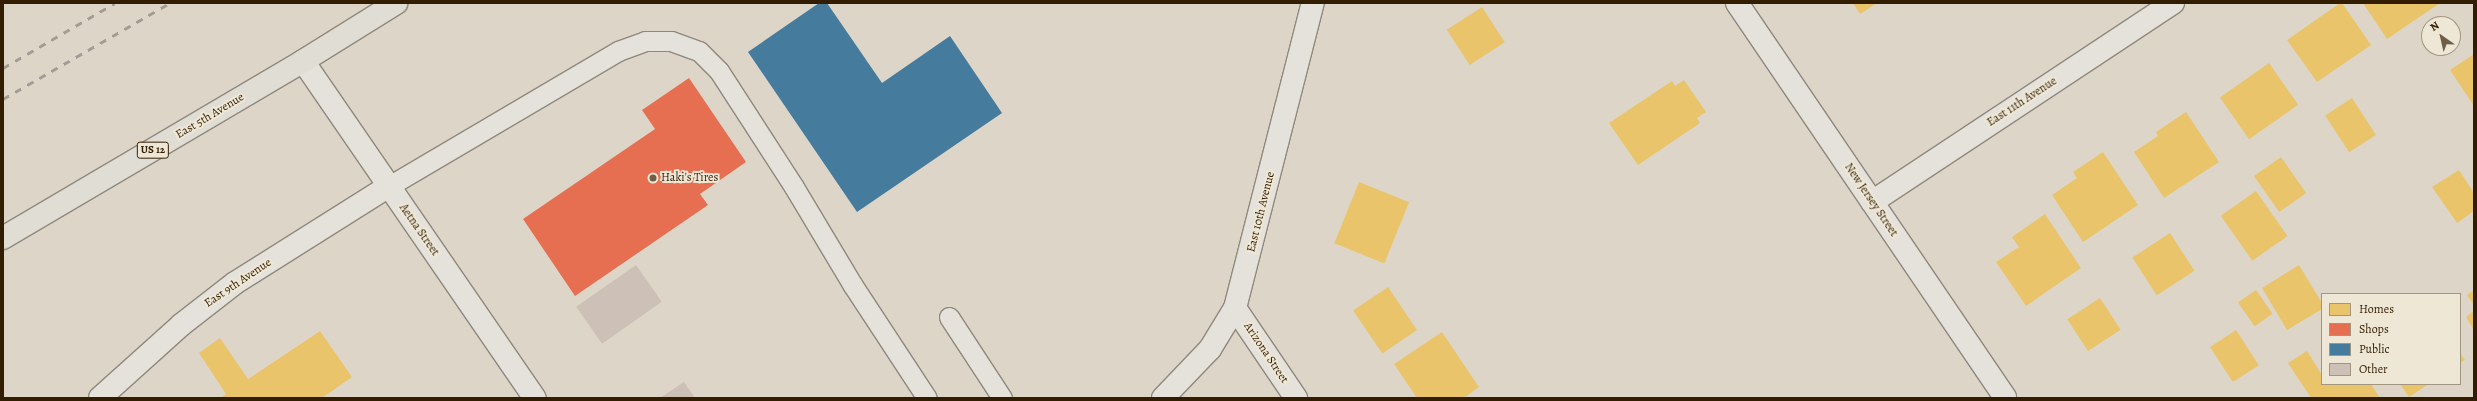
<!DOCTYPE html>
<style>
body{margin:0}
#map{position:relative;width:2477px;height:401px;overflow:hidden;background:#ddd6c8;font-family:Alegreya,serif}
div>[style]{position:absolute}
.homes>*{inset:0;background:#e9c46a;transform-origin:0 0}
.shops>*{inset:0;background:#e76f51}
.public>*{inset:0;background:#457b9d}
.building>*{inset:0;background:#cdc0b7;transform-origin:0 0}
.roads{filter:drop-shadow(1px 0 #8f887d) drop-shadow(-1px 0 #8f887d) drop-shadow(0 1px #8f887d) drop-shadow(0 -1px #8f887d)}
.service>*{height:19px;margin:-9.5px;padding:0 9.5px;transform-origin:9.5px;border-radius:9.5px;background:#e5e2db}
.minor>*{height:22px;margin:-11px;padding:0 11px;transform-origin:11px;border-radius:11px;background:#e5e2db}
.tertiary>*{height:22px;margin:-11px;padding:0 11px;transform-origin:11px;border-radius:11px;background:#e5e2db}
.primary>*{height:22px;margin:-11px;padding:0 11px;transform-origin:11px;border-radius:11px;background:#e0ddd4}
.rail>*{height:3px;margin-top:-1.5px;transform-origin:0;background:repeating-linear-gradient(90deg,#a29d94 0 7px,transparent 0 14px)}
.dots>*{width:11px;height:11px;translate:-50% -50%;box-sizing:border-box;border:2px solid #eee7d6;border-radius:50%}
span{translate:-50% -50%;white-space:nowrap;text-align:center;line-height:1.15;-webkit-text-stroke:4px #eee7d6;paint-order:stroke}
.shield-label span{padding:1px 3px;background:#eee7d6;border:1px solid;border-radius:3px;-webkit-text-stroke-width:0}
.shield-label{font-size:11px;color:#321d00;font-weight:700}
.street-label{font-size:12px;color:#321d00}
.poi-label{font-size:12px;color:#321d00}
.left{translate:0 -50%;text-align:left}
.frame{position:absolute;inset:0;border:4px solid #321d00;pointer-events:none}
.legend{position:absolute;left:2321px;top:293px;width:140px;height:92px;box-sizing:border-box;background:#eee7d6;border:1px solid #a39680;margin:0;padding:5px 7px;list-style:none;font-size:12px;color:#321d00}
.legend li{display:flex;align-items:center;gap:8px;height:20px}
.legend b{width:20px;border:1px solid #a39680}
.north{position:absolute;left:2421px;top:16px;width:40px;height:40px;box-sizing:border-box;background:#eee7d6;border:1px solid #a39680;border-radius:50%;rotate:326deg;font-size:11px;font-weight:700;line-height:16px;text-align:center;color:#321d00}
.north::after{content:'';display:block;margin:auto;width:14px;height:18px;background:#6e5e46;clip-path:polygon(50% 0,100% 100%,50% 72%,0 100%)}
</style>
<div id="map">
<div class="homes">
<i style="clip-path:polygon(1853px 3px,1877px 3px,1860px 14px)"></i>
<i style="clip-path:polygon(2340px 3px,2342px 3px,2371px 45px,2317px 82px,2287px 40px)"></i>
<i style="clip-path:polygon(2363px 3px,2440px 3px,2387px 39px)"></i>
<i style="left:1482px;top:7px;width:42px;height:42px;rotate:57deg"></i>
<i style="clip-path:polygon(2474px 54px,2474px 106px,2450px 70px)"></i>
<i style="left:2269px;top:63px;width:51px;height:60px;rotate:55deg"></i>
<i style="clip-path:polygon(1684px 80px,1706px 112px,1697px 118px,1700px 123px,1638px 165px,1609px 123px,1672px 81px,1675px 86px)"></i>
<i style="left:2352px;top:98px;width:44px;height:32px;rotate:57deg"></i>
<i style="clip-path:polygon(2186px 112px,2219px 162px,2164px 198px,2134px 152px,2158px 136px,2156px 132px)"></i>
<i style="clip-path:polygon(2103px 152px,2138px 205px,2083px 242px,2052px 195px,2077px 178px,2073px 172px)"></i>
<i style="left:2281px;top:157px;width:44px;height:33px;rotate:55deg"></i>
<i style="clip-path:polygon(2459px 170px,2474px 193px,2474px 211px,2457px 223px,2432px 187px)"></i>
<i style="left:1359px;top:182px;width:54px;height:66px;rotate:22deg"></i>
<i style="left:2256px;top:191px;width:55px;height:43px;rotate:55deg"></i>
<i style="clip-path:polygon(2045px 214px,2081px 268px,2026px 306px,1996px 262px,2019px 247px,2012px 237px)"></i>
<i style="left:2170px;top:233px;width:45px;height:45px;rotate:57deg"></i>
<i style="clip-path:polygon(2299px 265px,2322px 303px,2322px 309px,2287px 330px,2262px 288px)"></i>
<i style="left:1388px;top:287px;width:52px;height:42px;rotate:56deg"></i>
<i style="left:2256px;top:290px;width:29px;height:22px;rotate:55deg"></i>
<i style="clip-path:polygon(2474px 290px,2474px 305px,2467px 295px)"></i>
<i style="left:2100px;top:298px;width:38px;height:39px;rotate:57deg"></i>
<i style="clip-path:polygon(2474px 311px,2474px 330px,2466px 317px)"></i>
<i style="left:2236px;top:330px;width:42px;height:31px;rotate:57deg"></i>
<i style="clip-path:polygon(320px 331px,352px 377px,322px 398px,221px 398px,226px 394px,199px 353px,220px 338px,248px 379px)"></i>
<i style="clip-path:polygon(1442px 332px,1479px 387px,1464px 398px,1417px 398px,1394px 364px)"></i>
<i style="clip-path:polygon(2307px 351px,2322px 375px,2322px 384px,2371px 384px,2380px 398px,2311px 398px,2288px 363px)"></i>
<i style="clip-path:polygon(2460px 353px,2465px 360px,2460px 363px)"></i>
<i style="clip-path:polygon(2400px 384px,2429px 384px,2409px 397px)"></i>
</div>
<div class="shops">
<i style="clip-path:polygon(689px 78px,746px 162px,700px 194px,708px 205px,575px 296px,523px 219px,655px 129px,642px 110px)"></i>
</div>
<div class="public">
<i style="clip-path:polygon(819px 3px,827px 3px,882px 83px,950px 36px,1002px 113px,857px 212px,748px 52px)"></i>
</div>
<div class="building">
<i style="left:636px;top:265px;width:45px;height:73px;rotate:55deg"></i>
<i style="clip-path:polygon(684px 382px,695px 398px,660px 398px)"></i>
</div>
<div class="roads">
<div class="service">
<i style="left:389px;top:186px;width:266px;rotate:-30.5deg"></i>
<i style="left:618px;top:51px;width:29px;rotate:-20deg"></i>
<i style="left:645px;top:41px;width:26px"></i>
<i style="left:671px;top:41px;width:30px;rotate:20deg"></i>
<i style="left:699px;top:51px;width:28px;rotate:45deg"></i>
<i style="left:719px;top:71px;width:138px;rotate:57.1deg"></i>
<i style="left:794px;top:187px;width:113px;rotate:59.1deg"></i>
<i style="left:852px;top:284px;width:136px;rotate:56.7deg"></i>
<i style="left:949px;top:317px;width:97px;rotate:56.8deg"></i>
</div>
<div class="minor">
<i style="left:1737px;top:3px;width:477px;rotate:55.8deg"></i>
<i style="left:1872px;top:202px;width:361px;rotate:-33.5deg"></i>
<i style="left:1235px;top:308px;width:109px;rotate:55.9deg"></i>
<i style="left:100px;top:398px;width:109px;rotate:-42deg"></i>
<i style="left:181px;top:325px;width:68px;rotate:-37.9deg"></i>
<i style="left:235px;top:283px;width:182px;rotate:-32.2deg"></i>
</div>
<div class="tertiary">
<i style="left:303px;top:61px;width:409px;rotate:55.5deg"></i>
<i style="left:1163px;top:398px;width:68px;rotate:-46.2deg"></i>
<i style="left:1210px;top:349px;width:48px;rotate:-58.6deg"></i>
<i style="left:1235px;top:308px;width:315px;rotate:-75.7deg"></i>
</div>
<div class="primary">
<i style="left:3px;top:238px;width:348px;rotate:-30.5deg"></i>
<i style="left:303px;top:61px;width:110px;rotate:-31.9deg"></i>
</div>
</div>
<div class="rail">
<i style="left:3px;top:68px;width:129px;rotate:-30.1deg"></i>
<i style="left:3px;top:99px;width:193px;rotate:-29.9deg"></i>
</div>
<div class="dots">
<i style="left:653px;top:178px;background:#6e5e46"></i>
</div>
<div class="shield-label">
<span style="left:153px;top:150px">US 12</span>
</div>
<div class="street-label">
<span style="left:2022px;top:102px;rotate:-33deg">East 11th Avenue</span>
<span style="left:210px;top:116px;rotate:-31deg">East 5th Avenue</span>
<span style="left:1871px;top:200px;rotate:56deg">New Jersey Street</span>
<span style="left:1261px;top:212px;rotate:-76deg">East 10th Avenue</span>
<span style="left:419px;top:230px;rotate:55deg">Aetna Street</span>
<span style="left:238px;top:283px;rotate:-34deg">East 9th Avenue</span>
<span style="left:1266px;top:353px;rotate:56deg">Arizona Street</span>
</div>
<div class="poi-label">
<span class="left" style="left:661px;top:178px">Haki's Tires</span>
</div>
<div class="frame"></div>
<ul class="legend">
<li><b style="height:11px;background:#e9c46a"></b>Homes</li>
<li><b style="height:11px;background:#e76f51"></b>Shops</li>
<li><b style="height:11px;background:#457b9d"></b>Public</li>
<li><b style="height:11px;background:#cdc0b7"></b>Other</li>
</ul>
<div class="north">N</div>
</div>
